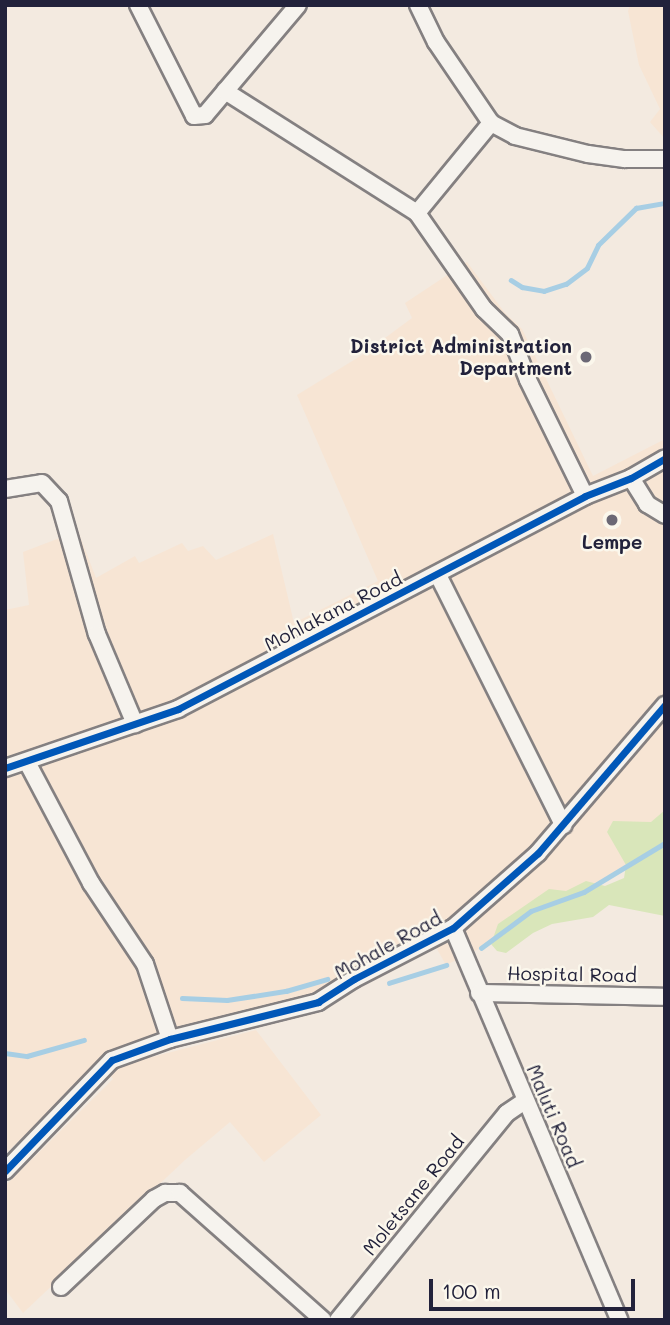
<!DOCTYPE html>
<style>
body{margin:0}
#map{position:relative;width:670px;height:1325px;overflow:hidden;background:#f3eae0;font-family:Mali,sans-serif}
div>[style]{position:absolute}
.built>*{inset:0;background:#f7e5d4}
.green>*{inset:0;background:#d9e6ba}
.stream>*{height:4.5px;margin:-2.25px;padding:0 2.25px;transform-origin:2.25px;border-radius:2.25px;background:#a7cee4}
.roads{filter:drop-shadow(2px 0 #848081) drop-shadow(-2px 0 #848081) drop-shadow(0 2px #848081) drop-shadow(0 -2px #848081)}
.street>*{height:16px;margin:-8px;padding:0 8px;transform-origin:8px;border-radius:8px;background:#f6f3ee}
.cycleway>*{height:7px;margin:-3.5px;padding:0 3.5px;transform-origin:3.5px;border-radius:3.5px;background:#0057b8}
.dots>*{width:19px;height:19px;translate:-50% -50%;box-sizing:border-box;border:4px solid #fbf7ec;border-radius:50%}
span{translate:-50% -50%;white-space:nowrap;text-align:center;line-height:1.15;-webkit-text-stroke:5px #fbf7ec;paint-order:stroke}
.poi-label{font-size:19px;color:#22223b;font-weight:700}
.right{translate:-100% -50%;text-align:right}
.street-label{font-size:19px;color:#22223b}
.frame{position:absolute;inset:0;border:7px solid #22223b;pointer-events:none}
.scale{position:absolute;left:429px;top:1279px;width:206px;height:32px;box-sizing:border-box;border:4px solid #22223b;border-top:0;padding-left:9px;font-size:21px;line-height:24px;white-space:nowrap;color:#22223b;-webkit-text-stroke:5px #fbf7ec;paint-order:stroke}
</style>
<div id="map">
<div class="built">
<i style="clip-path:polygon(630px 5px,665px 5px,665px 139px,650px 122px,660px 109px,639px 65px,628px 11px)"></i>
<i style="clip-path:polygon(467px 262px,505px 313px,522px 329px,593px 476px,665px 439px,665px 843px,584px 892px,503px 929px,481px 948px,446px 965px,428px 933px,312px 994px,160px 1031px,107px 1058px,5px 1154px,5px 610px,29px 605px,23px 552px,78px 531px,96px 578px,135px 556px,139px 563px,182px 543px,188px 551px,203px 546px,216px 560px,273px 534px,294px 623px,378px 581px,297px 395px,362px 355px,412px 318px,405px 303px)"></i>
<i style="clip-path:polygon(256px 1030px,321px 1115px,264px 1162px,230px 1122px,185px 1160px,23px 1313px,5px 1289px,5px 1186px,113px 1079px,109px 1074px,129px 1063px)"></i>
</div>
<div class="green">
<i style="clip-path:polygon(665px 810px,665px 916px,609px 905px,593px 917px,552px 924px,533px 933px,506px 953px,497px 951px,491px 944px,498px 924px,549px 889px,566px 891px,586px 881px,605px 886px,624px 878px,626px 865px,607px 832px,613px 821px,651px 822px)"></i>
</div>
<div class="stream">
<i style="left:511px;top:280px;width:13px;rotate:32deg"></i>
<i style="left:522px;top:287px;width:22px;rotate:10deg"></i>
<i style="left:544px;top:291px;width:23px;rotate:-18deg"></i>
<i style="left:566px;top:284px;width:26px;rotate:-37deg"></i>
<i style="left:587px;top:268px;width:25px;rotate:-64deg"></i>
<i style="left:598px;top:245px;width:53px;rotate:-44.2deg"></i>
<i style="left:636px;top:208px;width:29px;rotate:-10deg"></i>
<i style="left:481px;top:948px;width:62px;rotate:-36.5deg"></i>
<i style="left:531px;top:911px;width:56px;rotate:-19.7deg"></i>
<i style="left:584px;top:892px;width:95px;rotate:-31.2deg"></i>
<i style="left:389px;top:983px;width:60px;rotate:-17.5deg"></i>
<i style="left:182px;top:998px;width:45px;rotate:2.5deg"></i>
<i style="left:227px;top:1000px;width:60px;rotate:-8.7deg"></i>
<i style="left:286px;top:991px;width:43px;rotate:-16.3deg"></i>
<i style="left:5px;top:1053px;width:22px;rotate:8deg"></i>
<i style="left:27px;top:1056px;width:59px;rotate:-15.7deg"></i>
</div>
<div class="roads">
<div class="street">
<i style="left:138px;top:5px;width:124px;rotate:63.2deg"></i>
<i style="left:194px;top:116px;width:11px;rotate:-5deg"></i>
<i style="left:205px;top:115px;width:144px;rotate:-49.8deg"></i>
<i style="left:418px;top:5px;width:41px;rotate:64.1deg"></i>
<i style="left:436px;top:42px;width:98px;rotate:55.8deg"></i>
<i style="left:491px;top:123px;width:27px;rotate:28deg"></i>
<i style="left:515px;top:136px;width:75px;rotate:13.9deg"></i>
<i style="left:588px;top:154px;width:37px;rotate:8deg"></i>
<i style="left:625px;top:159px;width:40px"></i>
<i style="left:225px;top:91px;width:227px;rotate:32.4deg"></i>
<i style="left:417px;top:213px;width:117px;rotate:55.1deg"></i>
<i style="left:484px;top:309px;width:36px;rotate:44deg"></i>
<i style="left:510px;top:334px;width:49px;rotate:68.6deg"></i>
<i style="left:528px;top:380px;width:129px;rotate:63.8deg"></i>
<i style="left:417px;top:213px;width:117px;rotate:-50.6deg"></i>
<i style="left:631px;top:478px;width:31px;rotate:58deg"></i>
<i style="left:647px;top:504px;width:21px;rotate:31deg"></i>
<i style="left:5px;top:489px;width:37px;rotate:-9deg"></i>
<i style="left:42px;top:483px;width:25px;rotate:47deg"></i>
<i style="left:59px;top:501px;width:138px;rotate:74.1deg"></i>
<i style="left:97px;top:634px;width:98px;rotate:67.1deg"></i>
<i style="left:438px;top:575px;width:280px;rotate:63.4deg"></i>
<i style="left:27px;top:762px;width:137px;rotate:62.1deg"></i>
<i style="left:91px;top:883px;width:97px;rotate:56.3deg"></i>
<i style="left:145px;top:964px;width:79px;rotate:71.6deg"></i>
<i style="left:5px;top:768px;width:183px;rotate:-18.8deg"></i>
<i style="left:178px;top:709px;width:459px;rotate:-27.6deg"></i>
<i style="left:585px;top:496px;width:49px;rotate:-21.4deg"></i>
<i style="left:631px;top:478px;width:39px;rotate:-30deg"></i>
<i style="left:453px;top:928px;width:426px;rotate:67deg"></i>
<i style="left:479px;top:993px;width:186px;rotate:1.2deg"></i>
<i style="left:5px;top:1171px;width:154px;rotate:-46.1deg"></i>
<i style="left:112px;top:1060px;width:62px;rotate:-19.9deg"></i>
<i style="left:170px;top:1039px;width:153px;rotate:-14deg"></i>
<i style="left:318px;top:1002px;width:43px;rotate:-32.6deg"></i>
<i style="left:354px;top:979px;width:111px;rotate:-27.3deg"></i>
<i style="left:453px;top:928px;width:113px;rotate:-41.4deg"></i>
<i style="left:538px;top:853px;width:195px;rotate:-49.4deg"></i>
<i style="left:61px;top:1287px;width:128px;rotate:-43.4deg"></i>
<i style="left:154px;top:1199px;width:13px;rotate:-29deg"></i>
<i style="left:165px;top:1193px;width:15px"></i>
<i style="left:180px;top:1193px;width:191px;rotate:41.6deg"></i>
<i style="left:338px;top:1320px;width:267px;rotate:-50.8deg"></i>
<i style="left:507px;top:1113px;width:22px;rotate:-34deg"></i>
</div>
</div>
<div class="cycleway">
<i style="left:5px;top:768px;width:183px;rotate:-18.8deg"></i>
<i style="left:178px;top:709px;width:459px;rotate:-27.6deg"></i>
<i style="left:585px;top:496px;width:49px;rotate:-21.4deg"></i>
<i style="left:631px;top:478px;width:39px;rotate:-30deg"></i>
<i style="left:5px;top:1171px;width:154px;rotate:-46.1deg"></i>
<i style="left:112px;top:1060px;width:62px;rotate:-19.9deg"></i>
<i style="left:170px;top:1039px;width:153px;rotate:-14deg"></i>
<i style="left:318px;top:1002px;width:43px;rotate:-32.6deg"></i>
<i style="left:354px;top:979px;width:111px;rotate:-27.3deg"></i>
<i style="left:453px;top:928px;width:113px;rotate:-41.4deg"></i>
<i style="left:538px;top:853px;width:195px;rotate:-49.4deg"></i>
</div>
<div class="dots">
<i style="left:586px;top:357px;background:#6b6875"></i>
<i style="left:612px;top:520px;background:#6b6875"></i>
</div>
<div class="poi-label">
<span class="right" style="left:572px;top:357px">District Administration<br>Department</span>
<span style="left:612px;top:542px">Lempe</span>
</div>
<div class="street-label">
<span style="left:333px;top:611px;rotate:-27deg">Mohlakana Road</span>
<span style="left:388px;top:945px;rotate:-29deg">Mohale Road</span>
<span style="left:572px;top:974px;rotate:1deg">Hospital Road</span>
<span style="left:554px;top:1116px;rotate:67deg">Maluti Road</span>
<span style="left:413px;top:1195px;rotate:-51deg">Moletsane Road</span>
</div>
<div class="frame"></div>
<div class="scale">100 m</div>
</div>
